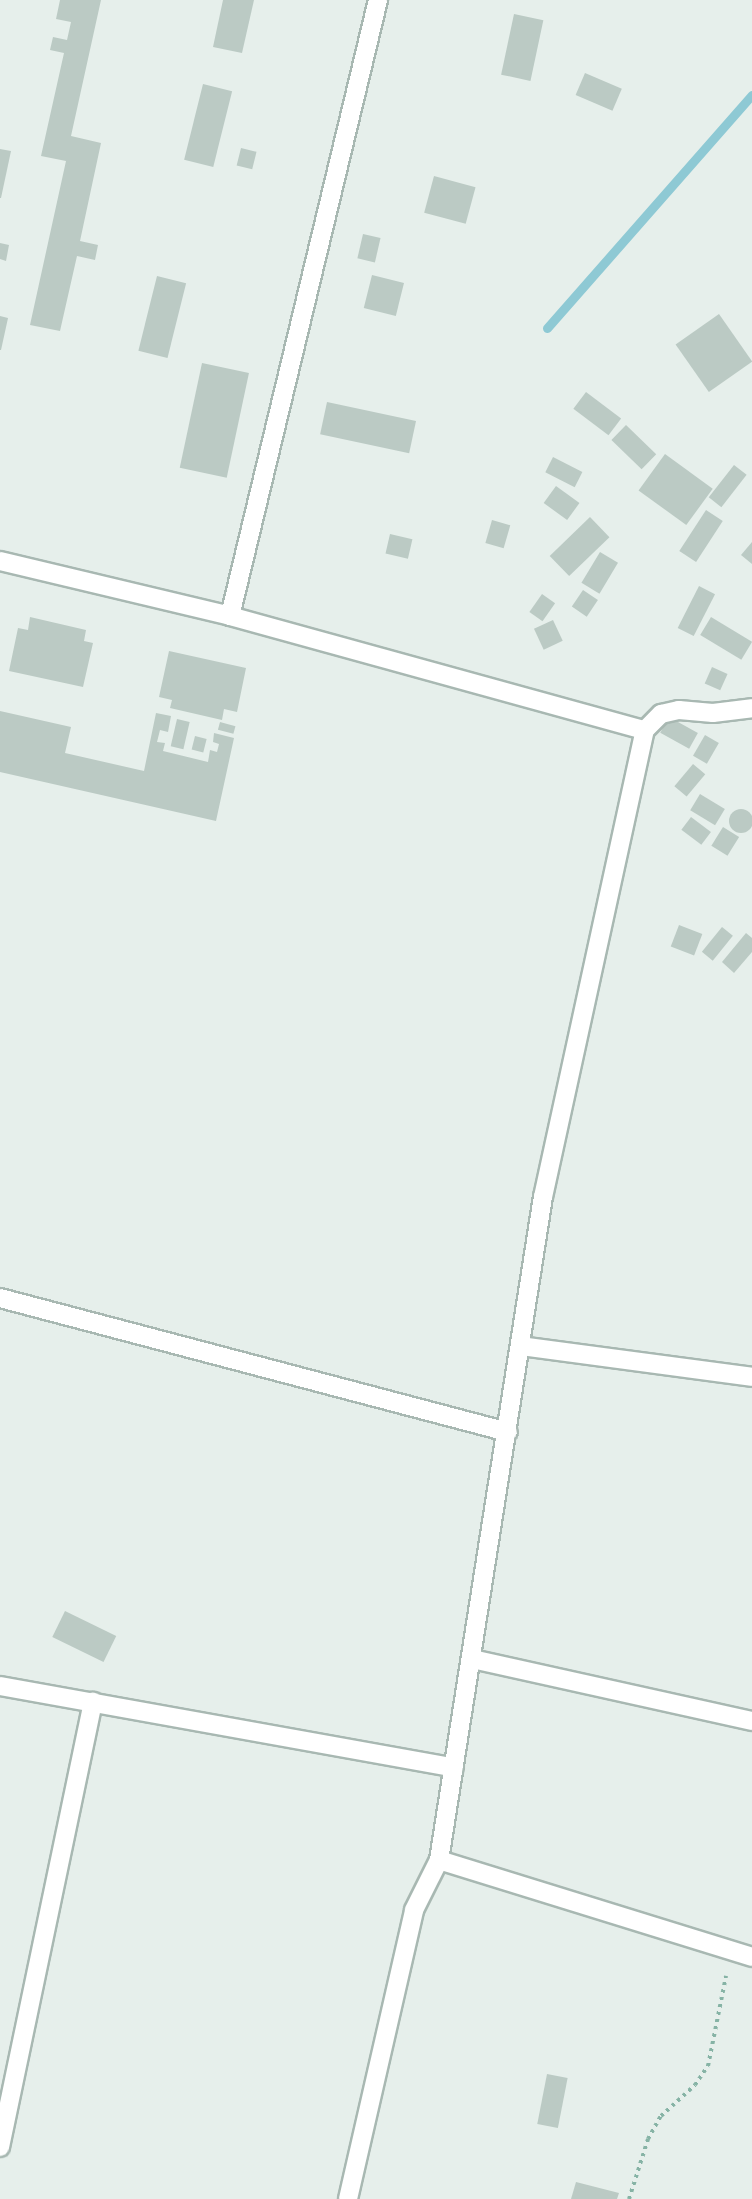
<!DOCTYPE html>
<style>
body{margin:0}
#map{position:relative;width:752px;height:2199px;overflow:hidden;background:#e6efeb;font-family:"IBM Plex Sans",sans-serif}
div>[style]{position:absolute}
.stream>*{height:9px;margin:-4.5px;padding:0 4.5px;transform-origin:4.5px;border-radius:4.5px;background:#8ec9d4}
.building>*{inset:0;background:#bbcac4;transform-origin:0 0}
.round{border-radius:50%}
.path>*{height:4px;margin-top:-2px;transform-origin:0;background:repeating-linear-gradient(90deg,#86b3a5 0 3px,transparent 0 7.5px)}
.roads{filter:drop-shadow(2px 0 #a8b8b2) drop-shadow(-2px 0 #a8b8b2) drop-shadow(0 2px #a8b8b2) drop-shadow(0 -2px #a8b8b2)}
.minor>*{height:18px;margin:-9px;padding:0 9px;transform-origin:9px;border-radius:9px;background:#fff}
span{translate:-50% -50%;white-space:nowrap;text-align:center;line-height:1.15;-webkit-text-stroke:6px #f7fbf9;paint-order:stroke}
</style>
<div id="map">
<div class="stream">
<i style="left:547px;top:328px;width:310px;rotate:-48.7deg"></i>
</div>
<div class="building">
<i style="clip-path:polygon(60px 0,101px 0,71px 136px,101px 143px,80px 241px,98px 245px,95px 260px,77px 256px,60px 331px,30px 325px,66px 161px,41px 156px,64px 53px,50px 50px,53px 37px,67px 40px,71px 22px,56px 19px)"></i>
<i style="clip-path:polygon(223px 0,254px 0,242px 53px,213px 47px)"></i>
<i style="left:514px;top:14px;width:30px;height:62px;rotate:12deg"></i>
<i style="left:585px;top:73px;width:40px;height:24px;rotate:23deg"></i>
<i style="left:203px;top:84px;width:30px;height:78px;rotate:14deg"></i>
<i style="left:241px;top:148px;width:16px;height:18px;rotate:14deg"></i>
<i style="clip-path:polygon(0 149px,11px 151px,1px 198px,0 198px)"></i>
<i style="left:434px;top:176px;width:43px;height:38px;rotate:15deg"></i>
<i style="left:363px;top:234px;width:18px;height:25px;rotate:13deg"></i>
<i style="clip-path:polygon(0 243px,9px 245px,6px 261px,0 259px)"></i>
<i style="left:372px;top:275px;width:33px;height:34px;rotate:14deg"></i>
<i style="left:157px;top:276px;width:30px;height:77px;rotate:14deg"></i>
<i style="left:719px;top:314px;width:58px;height:53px;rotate:55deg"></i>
<i style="clip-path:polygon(0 316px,8px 318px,1px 350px,0 350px)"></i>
<i style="left:202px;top:363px;width:48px;height:107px;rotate:12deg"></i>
<i style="left:586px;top:392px;width:44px;height:21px;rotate:37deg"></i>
<i style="left:327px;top:402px;width:91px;height:33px;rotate:12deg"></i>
<i style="left:626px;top:425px;width:42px;height:21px;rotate:44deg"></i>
<i style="left:665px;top:454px;width:59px;height:45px;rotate:36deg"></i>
<i style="left:553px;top:457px;width:33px;height:17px;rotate:27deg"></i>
<i style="left:734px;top:465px;width:16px;height:41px;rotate:38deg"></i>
<i style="left:556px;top:486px;width:29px;height:21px;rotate:36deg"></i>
<i style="left:706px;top:510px;width:20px;height:49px;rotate:33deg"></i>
<i style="left:590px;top:517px;width:28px;height:56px;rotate:46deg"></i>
<i style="left:492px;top:520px;width:19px;height:24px;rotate:16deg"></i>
<i style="left:390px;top:534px;width:23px;height:20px;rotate:13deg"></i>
<i style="clip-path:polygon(752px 542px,752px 564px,741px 555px)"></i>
<i style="left:600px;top:552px;width:21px;height:36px;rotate:31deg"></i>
<i style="left:699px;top:586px;width:18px;height:47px;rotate:27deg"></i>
<i style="left:583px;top:590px;width:18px;height:20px;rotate:34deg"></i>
<i style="left:542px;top:594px;width:16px;height:22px;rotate:35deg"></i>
<i style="clip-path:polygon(30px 617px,86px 630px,84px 641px,93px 643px,83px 687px,9px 671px,18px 628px,28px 630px)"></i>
<i style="left:711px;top:617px;width:48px;height:21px;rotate:31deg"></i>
<i style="left:553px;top:620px;width:23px;height:21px;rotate:65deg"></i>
<i style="clip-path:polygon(169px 651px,246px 668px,237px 712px,224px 709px,222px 720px,170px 708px,172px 700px,159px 697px)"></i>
<i style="left:712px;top:667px;width:17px;height:18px;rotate:24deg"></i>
<i style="clip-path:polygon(0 711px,71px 727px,65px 753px,144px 771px,156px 713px,171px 716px,168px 732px,160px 730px,157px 742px,165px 743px,163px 751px,208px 762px,210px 750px,217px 752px,219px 744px,213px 742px,214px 733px,234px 738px,216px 821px,0 772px)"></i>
<i style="left:669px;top:717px;width:33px;height:18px;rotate:29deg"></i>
<i style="left:177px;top:719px;width:13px;height:28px;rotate:13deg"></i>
<i style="left:220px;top:722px;width:16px;height:8px;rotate:15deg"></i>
<i style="left:705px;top:735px;width:16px;height:24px;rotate:30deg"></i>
<i style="left:195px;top:736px;width:12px;height:14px;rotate:14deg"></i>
<i style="left:693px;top:764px;width:16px;height:29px;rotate:40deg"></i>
<i style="left:700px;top:794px;width:29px;height:19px;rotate:31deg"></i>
<i class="round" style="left:729px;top:809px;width:24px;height:24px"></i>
<i style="left:691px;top:817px;width:25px;height:16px;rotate:37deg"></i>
<i style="left:723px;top:827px;width:19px;height:22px;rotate:32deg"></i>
<i style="left:679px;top:925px;width:25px;height:23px;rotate:21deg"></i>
<i style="left:722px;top:927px;width:14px;height:32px;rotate:39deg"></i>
<i style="clip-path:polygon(746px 933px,752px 938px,752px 952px,734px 973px,722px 962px)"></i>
<i style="left:65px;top:1611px;width:57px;height:29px;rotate:26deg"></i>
<i style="left:547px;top:2074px;width:21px;height:51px;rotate:11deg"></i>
<i style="clip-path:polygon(576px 2182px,619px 2193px,617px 2199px,571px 2199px)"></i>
</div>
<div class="path">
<i style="left:629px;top:2199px;width:63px;rotate:-72.4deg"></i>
<i style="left:648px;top:2139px;width:26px;rotate:-61deg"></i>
<i style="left:661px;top:2116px;width:46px;rotate:-42.4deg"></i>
<i style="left:695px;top:2085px;width:23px;rotate:-56deg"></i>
<i style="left:708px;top:2066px;width:92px;rotate:-78.7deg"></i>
</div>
<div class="roads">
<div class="minor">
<i style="left:0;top:561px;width:236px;rotate:13.4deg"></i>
<i style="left:230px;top:616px;width:430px;rotate:15.4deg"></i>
<i style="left:230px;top:616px;width:634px;rotate:-76.49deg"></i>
<i style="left:0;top:1298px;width:525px;rotate:14.78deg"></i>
<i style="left:521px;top:1346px;width:233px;rotate:7.6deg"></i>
<i style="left:472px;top:1659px;width:287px;rotate:12.5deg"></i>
<i style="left:0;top:1686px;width:461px;rotate:10.2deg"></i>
<i style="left:439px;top:1860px;width:328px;rotate:17.2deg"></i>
<i style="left:0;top:2147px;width:455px;rotate:-78.2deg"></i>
<i style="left:348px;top:2199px;width:296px;rotate:-77.1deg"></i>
<i style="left:414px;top:1910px;width:56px;rotate:-63.4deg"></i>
<i style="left:439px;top:1860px;width:671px;rotate:-81.09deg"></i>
<i style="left:543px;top:1197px;width:478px;rotate:-77.7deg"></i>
<i style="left:645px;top:730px;width:23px;rotate:-45deg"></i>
<i style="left:661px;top:714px;width:18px;rotate:-13deg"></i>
<i style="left:679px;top:710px;width:34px;rotate:5deg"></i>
<i style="left:713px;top:713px;width:39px;rotate:-7deg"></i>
</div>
</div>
</div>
